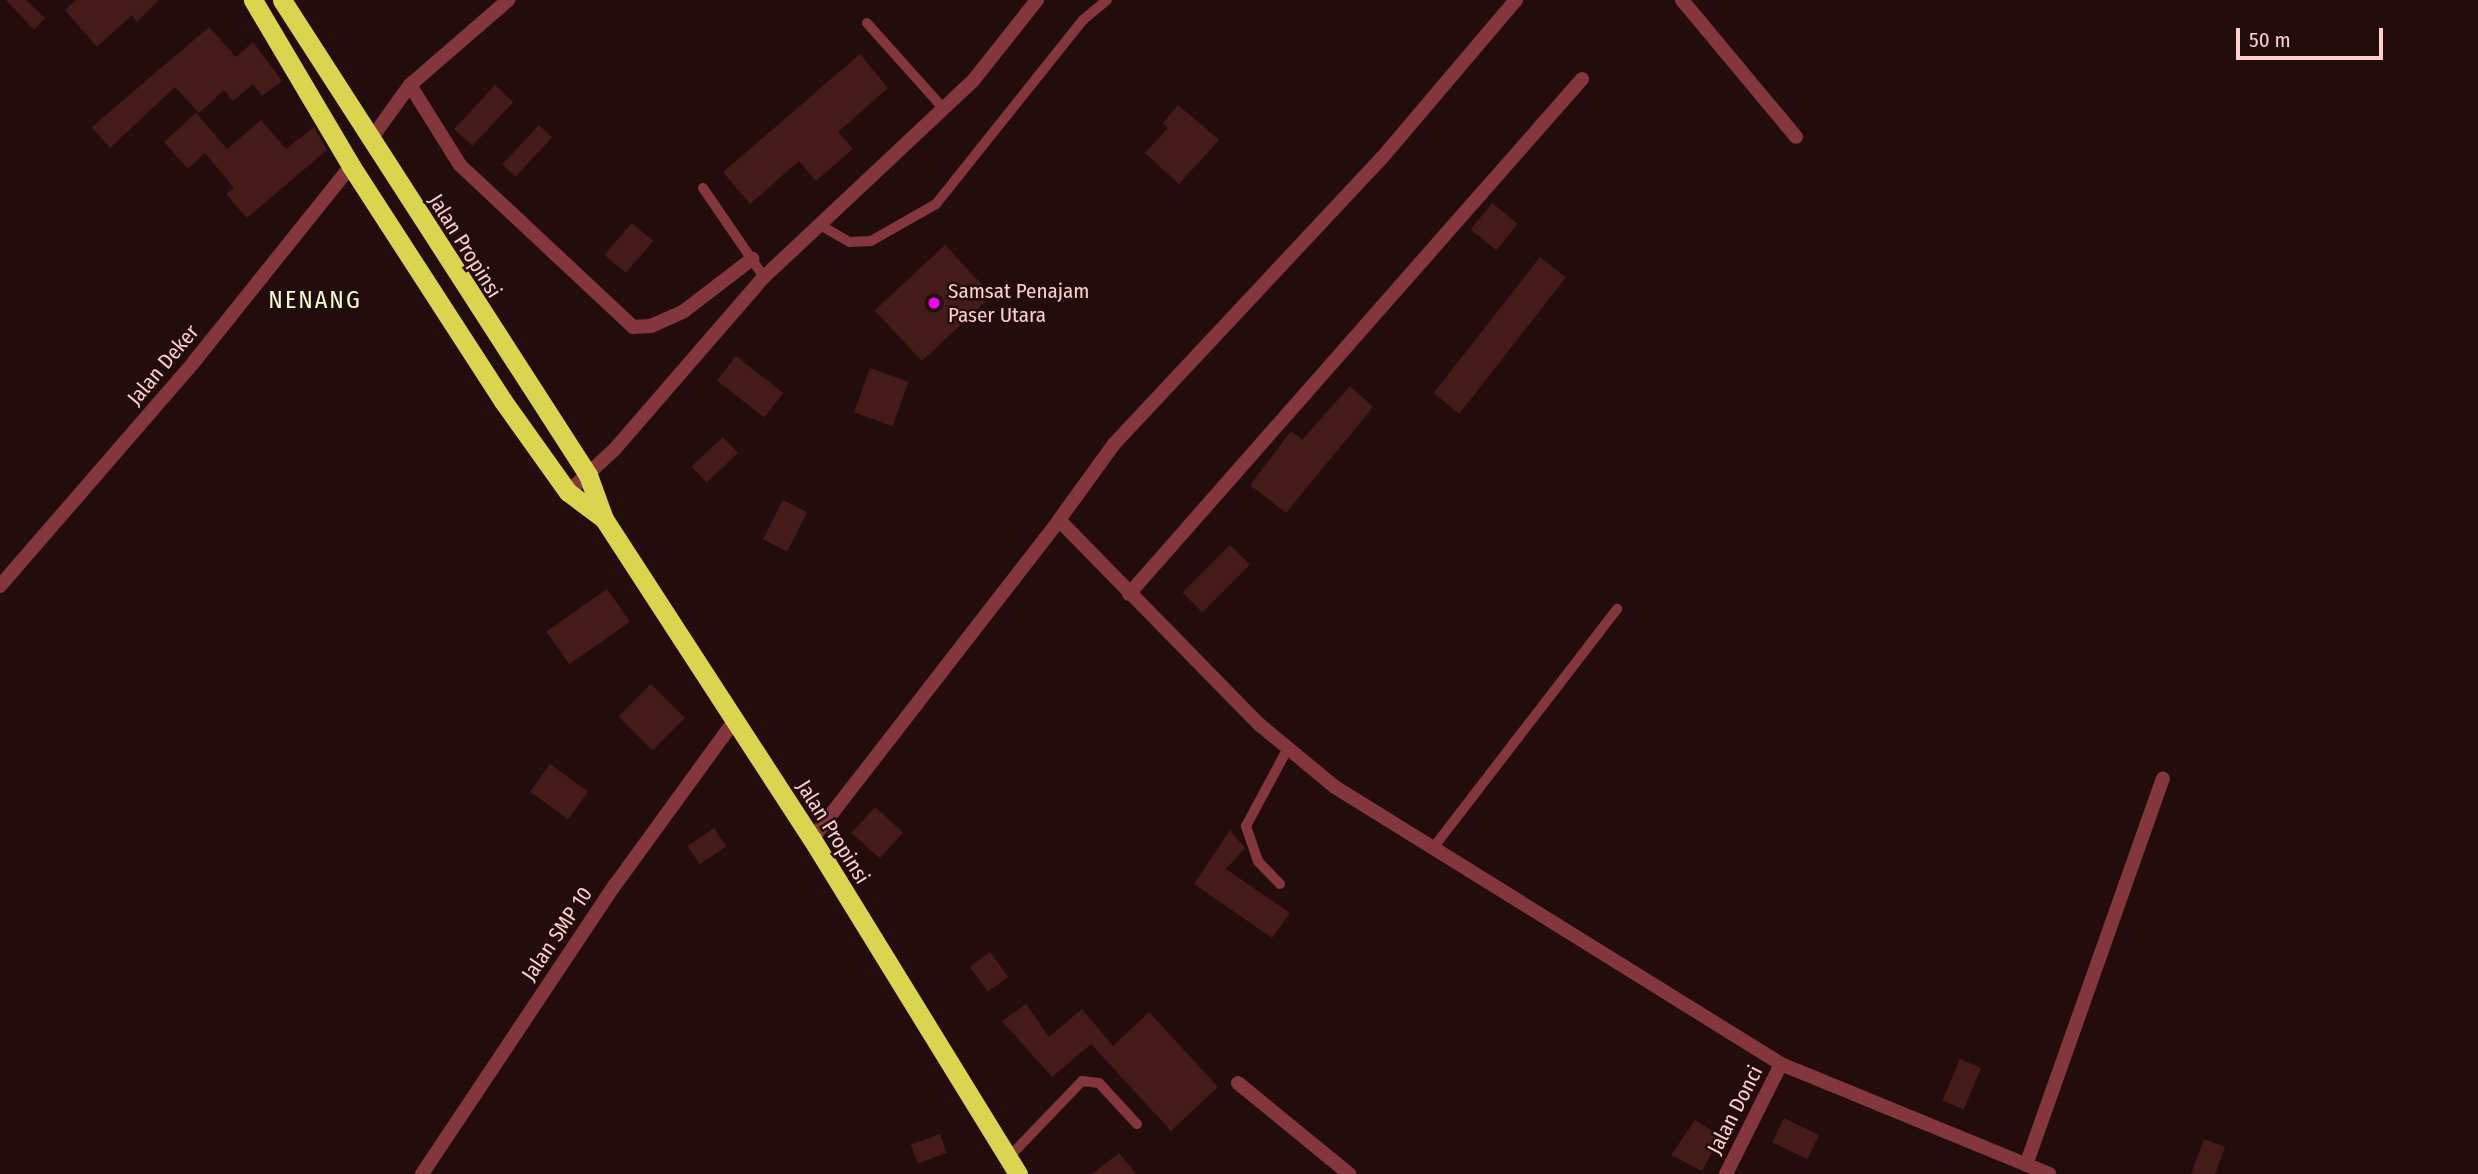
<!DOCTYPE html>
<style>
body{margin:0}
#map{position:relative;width:2478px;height:1174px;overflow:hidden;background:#220d0c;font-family:"Fira Sans Condensed",sans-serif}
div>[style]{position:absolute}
.building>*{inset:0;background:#441b18;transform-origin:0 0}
.service>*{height:10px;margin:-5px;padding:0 5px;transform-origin:5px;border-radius:5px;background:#83363c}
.minor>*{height:14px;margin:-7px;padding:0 7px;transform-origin:7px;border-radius:7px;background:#83363c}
.trunk>*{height:19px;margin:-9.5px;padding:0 9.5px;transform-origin:9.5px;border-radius:9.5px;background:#dbd44f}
.dots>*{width:19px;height:19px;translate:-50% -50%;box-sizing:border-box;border:4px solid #220d0c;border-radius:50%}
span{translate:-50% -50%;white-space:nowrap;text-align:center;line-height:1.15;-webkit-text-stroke:5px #220d0c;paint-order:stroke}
.street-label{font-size:21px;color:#ffcece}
.poi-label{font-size:21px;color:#ffcece}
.left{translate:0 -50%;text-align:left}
.quarter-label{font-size:24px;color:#f4ffd0;letter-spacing:2px}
.scale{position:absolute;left:2236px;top:28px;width:147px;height:32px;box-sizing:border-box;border:4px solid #ffcece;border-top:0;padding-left:9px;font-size:21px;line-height:24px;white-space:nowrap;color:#ffcece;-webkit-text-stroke:5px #220d0c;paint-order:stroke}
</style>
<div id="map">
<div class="building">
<i style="clip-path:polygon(6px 0,26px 0,45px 18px,34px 30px)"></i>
<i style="clip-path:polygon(76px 0,159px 0,137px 22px,132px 15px,97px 47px,65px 10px)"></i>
<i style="clip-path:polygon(209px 27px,236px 57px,253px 42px,282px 81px,262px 96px,253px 84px,233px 101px,224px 90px,199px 113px,175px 87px,110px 148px,92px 127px)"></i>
<i style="clip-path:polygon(860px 54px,888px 88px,838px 132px,853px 149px,816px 181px,799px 161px,750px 204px,723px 172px)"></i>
<i style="left:495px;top:85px;width:25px;height:60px;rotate:43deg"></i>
<i style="clip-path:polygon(1178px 105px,1219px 140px,1179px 184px,1145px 153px,1168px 128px,1163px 123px)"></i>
<i style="clip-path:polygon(196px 113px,227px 149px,261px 120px,286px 149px,314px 127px,327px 150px,247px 218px,226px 194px,234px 188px,205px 153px,188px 169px,164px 142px)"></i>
<i style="left:539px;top:125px;width:18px;height:54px;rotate:43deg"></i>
<i style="left:1492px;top:203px;width:33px;height:34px;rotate:39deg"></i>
<i style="left:632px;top:223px;width:28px;height:42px;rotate:41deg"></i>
<i style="left:945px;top:245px;width:69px;height:96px;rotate:47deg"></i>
<i style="left:1540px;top:257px;width:33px;height:173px;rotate:38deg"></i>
<i style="left:736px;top:356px;width:60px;height:31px;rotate:38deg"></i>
<i style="left:870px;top:368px;width:41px;height:47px;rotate:20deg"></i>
<i style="clip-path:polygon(1350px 386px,1373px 407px,1286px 513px,1250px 485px,1291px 431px,1302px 440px)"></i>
<i style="left:723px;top:437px;width:22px;height:43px;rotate:47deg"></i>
<i style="left:783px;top:500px;width:27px;height:44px;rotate:27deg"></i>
<i style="left:1230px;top:545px;width:28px;height:67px;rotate:45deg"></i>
<i style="left:607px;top:589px;width:40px;height:74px;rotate:55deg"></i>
<i style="left:651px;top:684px;width:48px;height:46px;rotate:45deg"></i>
<i style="left:550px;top:764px;width:47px;height:34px;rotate:36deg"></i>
<i style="left:875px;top:807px;width:38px;height:35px;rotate:42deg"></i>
<i style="left:714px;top:828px;width:22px;height:32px;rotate:56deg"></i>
<i style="clip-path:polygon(1230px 830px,1245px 848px,1226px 869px,1290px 913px,1272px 938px,1194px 884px)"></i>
<i style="left:990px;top:952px;width:31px;height:25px;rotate:54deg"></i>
<i style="clip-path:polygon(1026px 1004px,1049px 1037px,1082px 1009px,1113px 1046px,1149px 1012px,1218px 1087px,1171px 1131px,1091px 1044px,1052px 1077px,1002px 1021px)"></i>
<i style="left:1960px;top:1059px;width:23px;height:45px;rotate:23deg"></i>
<i style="left:1784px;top:1118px;width:39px;height:27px;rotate:26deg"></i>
<i style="clip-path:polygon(1695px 1120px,1721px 1136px,1702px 1171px,1671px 1155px)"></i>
<i style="left:940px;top:1134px;width:20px;height:31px;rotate:70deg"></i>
<i style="clip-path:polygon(2204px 1139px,2225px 1147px,2215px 1174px,2191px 1174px)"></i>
<i style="clip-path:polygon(1119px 1153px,1136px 1174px,1092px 1174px)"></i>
</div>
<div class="service">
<i style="left:867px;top:23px;width:115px;rotate:48.2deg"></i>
<i style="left:703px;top:188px;width:108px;rotate:55.6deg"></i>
<i style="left:820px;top:225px;width:34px;rotate:30deg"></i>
<i style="left:850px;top:242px;width:21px;rotate:-3deg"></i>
<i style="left:871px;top:241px;width:75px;rotate:-29.6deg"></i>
<i style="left:936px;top:204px;width:236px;rotate:-51.4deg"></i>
<i style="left:1083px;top:20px;width:31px;rotate:-40deg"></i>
<i style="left:1433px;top:848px;width:302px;rotate:-52.4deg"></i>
<i style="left:1280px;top:884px;width:32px;rotate:-134deg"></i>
<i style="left:1258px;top:861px;width:37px;rotate:-109deg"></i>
<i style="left:1246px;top:826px;width:89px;rotate:-61.7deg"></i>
<i style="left:1008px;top:1158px;width:107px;rotate:-46.1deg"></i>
<i style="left:1082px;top:1081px;width:17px;rotate:7deg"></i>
<i style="left:1099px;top:1083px;width:56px;rotate:47.2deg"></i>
</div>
<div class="minor">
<i style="left:1682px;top:0;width:178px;rotate:50.2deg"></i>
<i style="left:410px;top:85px;width:94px;rotate:58deg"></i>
<i style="left:460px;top:165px;width:237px;rotate:43.1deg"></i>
<i style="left:633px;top:327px;width:18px;rotate:-3deg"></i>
<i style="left:651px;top:326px;width:36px;rotate:-24deg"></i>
<i style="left:684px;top:311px;width:86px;rotate:-37.4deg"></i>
<i style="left:371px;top:139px;width:67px;rotate:-54.2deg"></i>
<i style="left:410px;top:85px;width:130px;rotate:-40.9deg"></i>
<i style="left:568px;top:492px;width:62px;rotate:-42.4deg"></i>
<i style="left:614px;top:450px;width:229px;rotate:-49.1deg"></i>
<i style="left:764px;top:277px;width:285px;rotate:-43.2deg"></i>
<i style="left:972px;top:82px;width:105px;rotate:-51.6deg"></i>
<i style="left:1059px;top:520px;width:94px;rotate:-54.1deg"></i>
<i style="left:1114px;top:444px;width:391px;rotate:-46.9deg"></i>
<i style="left:1381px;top:159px;width:209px;rotate:-49.7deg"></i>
<i style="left:0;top:586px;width:295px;rotate:-49.1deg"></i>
<i style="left:193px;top:363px;width:253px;rotate:-51.3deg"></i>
<i style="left:1129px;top:594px;width:686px;rotate:-48.66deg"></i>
<i style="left:812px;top:839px;width:403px;rotate:-52.2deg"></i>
<i style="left:1059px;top:520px;width:287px;rotate:45.6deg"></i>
<i style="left:1260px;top:725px;width:97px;rotate:39.6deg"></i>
<i style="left:1335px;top:787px;width:525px;rotate:31.84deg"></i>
<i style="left:1781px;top:1064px;width:290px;rotate:22.3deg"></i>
<i style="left:1238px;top:1083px;width:144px;rotate:39.3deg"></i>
<i style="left:2026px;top:1165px;width:410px;rotate:-70.5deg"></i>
<i style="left:422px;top:1174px;width:348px;rotate:-56.3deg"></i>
<i style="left:615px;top:885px;width:203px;rotate:-54deg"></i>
<i style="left:1726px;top:1174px;width:123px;rotate:-63.4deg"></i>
</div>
<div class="trunk">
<i style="left:253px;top:0;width:193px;rotate:59.4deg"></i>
<i style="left:351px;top:166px;width:280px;rotate:57.1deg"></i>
<i style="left:503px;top:401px;width:112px;rotate:54.5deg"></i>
<i style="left:568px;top:492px;width:45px;rotate:36.9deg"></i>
<i style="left:282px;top:0;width:565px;rotate:57.21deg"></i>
<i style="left:588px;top:475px;width:47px;rotate:70deg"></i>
<i style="left:604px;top:519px;width:382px;rotate:57deg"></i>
<i style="left:812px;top:839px;width:393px;rotate:58.4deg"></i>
</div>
<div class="dots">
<i style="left:934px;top:303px;background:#f200f9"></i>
</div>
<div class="street-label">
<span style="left:465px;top:246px;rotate:58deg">Jalan Propinsi</span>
<span style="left:163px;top:365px;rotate:-50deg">Jalan Deker</span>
<span style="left:833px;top:832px;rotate:58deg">Jalan Propinsi</span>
<span style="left:557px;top:934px;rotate:-56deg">Jalan SMP 10</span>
<span style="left:1735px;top:1110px;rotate:-63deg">Jalan Donci</span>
</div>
<div class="poi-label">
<span class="left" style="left:948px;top:303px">Samsat Penajam<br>Paser Utara</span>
</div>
<div class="quarter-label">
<span style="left:315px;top:301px">NENANG</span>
</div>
<div class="scale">50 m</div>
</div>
